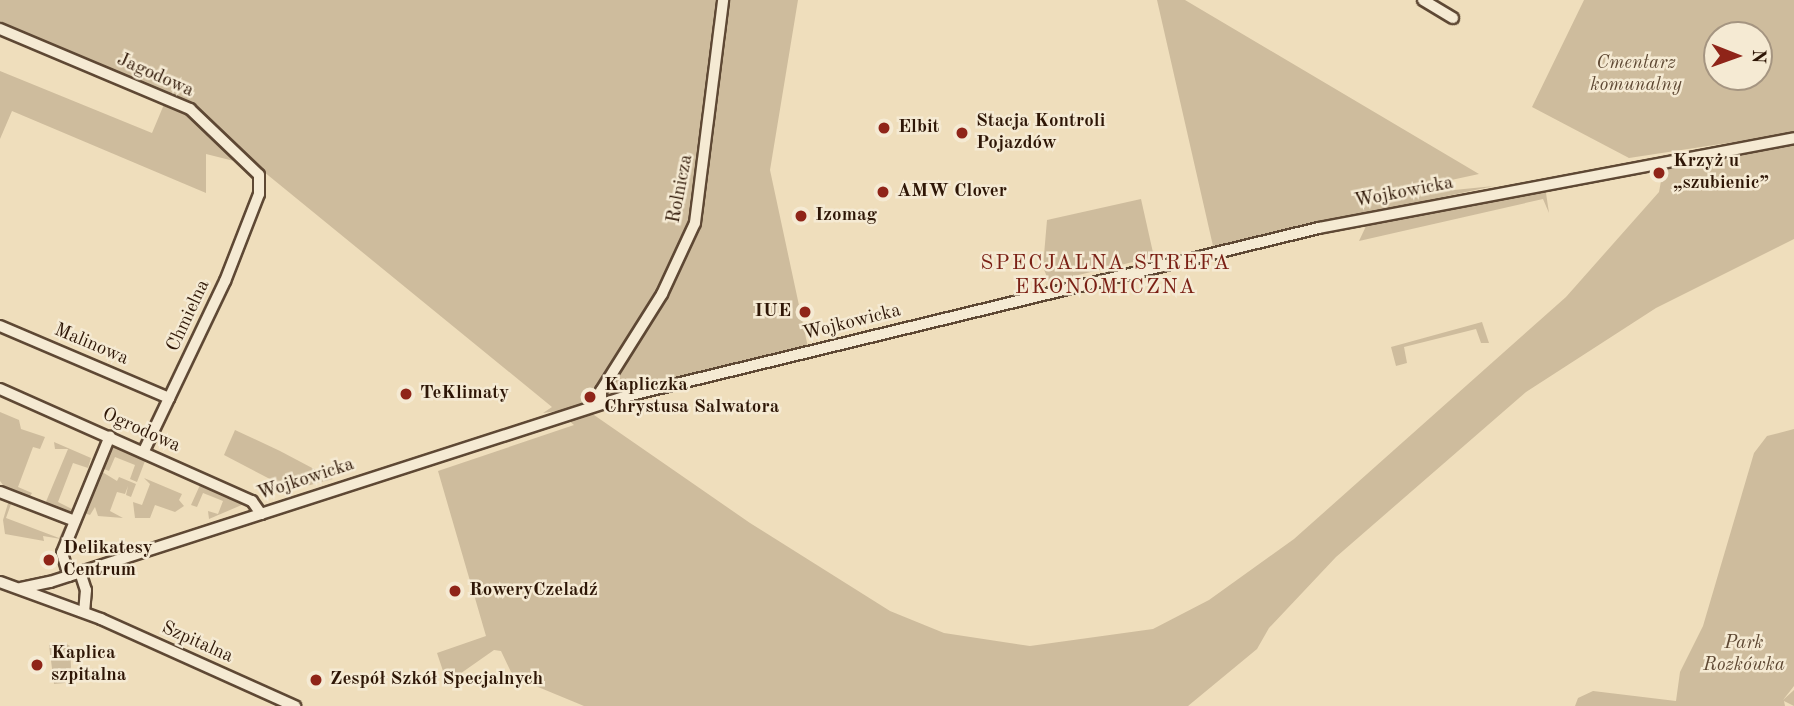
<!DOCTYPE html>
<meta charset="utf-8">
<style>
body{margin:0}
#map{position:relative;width:1794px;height:706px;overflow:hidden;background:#efdebc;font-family:"Old Standard TT",serif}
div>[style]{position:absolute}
.green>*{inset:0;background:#cebc9d}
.roads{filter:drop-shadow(2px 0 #5e4834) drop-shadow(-2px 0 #5e4834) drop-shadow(0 2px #5e4834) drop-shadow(0 -2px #5e4834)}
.minor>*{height:10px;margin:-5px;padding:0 5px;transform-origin:5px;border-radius:5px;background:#f5ead3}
.dots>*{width:19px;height:19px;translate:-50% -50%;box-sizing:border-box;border:4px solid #f5ead3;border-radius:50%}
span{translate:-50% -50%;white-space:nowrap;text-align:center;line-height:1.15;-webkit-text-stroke:5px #f5ead3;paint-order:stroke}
.park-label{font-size:19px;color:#5e4833;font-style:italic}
.street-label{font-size:19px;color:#2e1606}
.poi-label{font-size:19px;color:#2e1606;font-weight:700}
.left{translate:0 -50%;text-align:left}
.right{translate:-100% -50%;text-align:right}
.neighbourhood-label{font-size:21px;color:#7a1f14;letter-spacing:2px}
.north{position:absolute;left:1703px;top:21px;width:70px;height:70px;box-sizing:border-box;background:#f5ead3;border:2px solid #a59581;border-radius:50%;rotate:91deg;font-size:19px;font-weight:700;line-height:28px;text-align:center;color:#2e1606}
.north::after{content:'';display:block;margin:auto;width:24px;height:32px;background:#8f2418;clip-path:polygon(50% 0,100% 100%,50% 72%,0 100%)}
</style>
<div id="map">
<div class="green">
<i style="clip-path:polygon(0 0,798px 0,770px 170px,809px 352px,581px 406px,750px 523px,890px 611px,944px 633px,1030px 646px,1153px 629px,1209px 600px,1294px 539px,1566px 297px,1659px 192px,1663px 170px,1794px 142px,1794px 239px,1656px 308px,1526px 392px,1336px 557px,1269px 628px,1257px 649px,1188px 706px,584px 706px,526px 682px,511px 672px,501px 651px,494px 650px,447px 683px,437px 653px,486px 636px,438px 471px,574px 425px,557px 411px,543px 413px,552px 407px,258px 167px,206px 154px,206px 193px,12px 111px,0 139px,0 71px,152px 133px,165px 102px,0 35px)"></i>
<i style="clip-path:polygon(1157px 0,1185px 0,1479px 174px,1442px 182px,1444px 191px,1494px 186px,1213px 246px)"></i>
<i style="clip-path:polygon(evenodd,1584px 0,1794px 0,1794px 133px,1629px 158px,1532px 107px,1584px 0,1717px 35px,1759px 35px,1759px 77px,1717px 77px,1717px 35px)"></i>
<i style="clip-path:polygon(1539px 190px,1546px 193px,1549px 213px,1543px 199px,1359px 241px,1367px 224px)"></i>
<i style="clip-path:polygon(1141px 199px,1154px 257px,1049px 282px,1043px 267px,1047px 220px)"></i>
<i style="clip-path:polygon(1482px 322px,1489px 343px,1481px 343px,1476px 329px,1404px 347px,1407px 363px,1396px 366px,1391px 347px)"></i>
<i style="clip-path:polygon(0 412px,19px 420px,21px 429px,45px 437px,40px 449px,33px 447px,18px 487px,32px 493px,29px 498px,6px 489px,0 481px)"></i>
<i style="clip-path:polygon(1794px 429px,1794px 686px,1783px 700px,1794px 690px,1794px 706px,1784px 701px,1785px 706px,1575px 706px,1578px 698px,1593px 691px,1676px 701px,1680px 672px,1703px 626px,1754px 453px,1767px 436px)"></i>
<i style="clip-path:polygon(235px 430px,280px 451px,333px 479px,291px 490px,224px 455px)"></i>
<i style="clip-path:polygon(54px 442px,91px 458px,88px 468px,73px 463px,58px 502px,72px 509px,79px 499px,71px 514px,45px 504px,68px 449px,55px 449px)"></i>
<i style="clip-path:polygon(111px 445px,145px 461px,137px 482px,130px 479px,135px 465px,115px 457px,109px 471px,99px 467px)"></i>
<i style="clip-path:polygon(99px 470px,117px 481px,119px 477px,136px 484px,131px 497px,126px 495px,128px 486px,125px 494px,117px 492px,110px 511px,123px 518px,98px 516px,95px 507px,90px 515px,84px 513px,82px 508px,88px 510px,99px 480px,94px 477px)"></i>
<i style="clip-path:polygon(144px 478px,182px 494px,179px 500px,184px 506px,175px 512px,155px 505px,150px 518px,135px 518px,133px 502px,142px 505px,150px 484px)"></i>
<i style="clip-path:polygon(200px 485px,244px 504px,209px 519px,208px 511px,218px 514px,223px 501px,203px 493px,197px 507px,191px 505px)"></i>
<i style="clip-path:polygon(9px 500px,21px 504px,11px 504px,6px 518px,59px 538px,65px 525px,59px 518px,66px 522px,61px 539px,43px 536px,44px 541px,5px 534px,3px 520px)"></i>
<i style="clip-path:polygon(65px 643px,70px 646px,71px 667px,65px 683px,54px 684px,49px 645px)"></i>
</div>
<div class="roads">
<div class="minor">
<i style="left:1423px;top:0;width:35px;rotate:31deg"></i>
<i style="left:0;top:29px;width:206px;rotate:22.8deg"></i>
<i style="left:190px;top:109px;width:95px;rotate:43.7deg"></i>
<i style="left:259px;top:175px;width:19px;rotate:90deg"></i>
<i style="left:259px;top:194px;width:93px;rotate:111.3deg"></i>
<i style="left:225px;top:281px;width:188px;rotate:115.5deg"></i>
<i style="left:0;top:326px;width:184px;rotate:23.1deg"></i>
<i style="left:0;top:389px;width:276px;rotate:24deg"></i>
<i style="left:252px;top:501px;width:16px;rotate:55deg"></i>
<i style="left:601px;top:404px;width:13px;rotate:-90deg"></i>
<i style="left:601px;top:391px;width:115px;rotate:-57.8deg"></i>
<i style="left:662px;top:294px;width:78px;rotate:-65.1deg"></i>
<i style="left:695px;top:223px;width:225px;rotate:-82.8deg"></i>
<i style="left:0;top:492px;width:80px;rotate:21.1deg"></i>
<i style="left:80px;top:572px;width:19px;rotate:72deg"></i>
<i style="left:86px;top:590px;width:22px;rotate:95deg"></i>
<i style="left:69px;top:576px;width:24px;rotate:-107deg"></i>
<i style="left:62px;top:553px;width:126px;rotate:-67.7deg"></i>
<i style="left:0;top:582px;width:108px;rotate:20.1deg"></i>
<i style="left:101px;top:619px;width:213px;rotate:24.2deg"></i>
<i style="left:21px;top:588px;width:30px;rotate:-12deg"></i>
<i style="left:50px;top:582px;width:606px;rotate:-17.87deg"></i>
<i style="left:627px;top:396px;width:712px;rotate:-13.65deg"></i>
<i style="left:1319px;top:228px;width:483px;rotate:-10.7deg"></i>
</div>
</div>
<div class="dots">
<i style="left:884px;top:128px;background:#8f2418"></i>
<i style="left:962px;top:133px;background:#8f2418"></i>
<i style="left:1659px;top:173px;background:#8f2418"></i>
<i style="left:883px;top:192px;background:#8f2418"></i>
<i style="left:801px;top:216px;background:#8f2418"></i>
<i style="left:805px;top:312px;background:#8f2418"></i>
<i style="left:406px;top:394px;background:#8f2418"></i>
<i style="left:590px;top:397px;background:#8f2418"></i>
<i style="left:49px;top:560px;background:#8f2418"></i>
<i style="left:455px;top:591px;background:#8f2418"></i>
<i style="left:37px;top:665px;background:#8f2418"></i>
<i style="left:316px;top:680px;background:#8f2418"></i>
</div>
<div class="park-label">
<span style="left:1636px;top:75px">Cmentarz<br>komunalny</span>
<span style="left:1744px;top:655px">Park<br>Rozkówka</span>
</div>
<div class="street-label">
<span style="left:155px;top:76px;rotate:24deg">Jagodowa</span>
<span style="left:681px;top:189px;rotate:-79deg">Rolnicza</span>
<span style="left:1404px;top:193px;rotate:-11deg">Wojkowicka</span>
<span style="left:189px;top:316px;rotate:-65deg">Chmielna</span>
<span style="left:852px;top:323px;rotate:-14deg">Wojkowicka</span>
<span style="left:91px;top:345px;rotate:23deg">Malinowa</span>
<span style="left:141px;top:431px;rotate:24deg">Ogrodowa</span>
<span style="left:306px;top:480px;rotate:-18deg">Wojkowicka</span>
<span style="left:197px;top:643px;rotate:24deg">Szpitalna</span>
</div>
<div class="poi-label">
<span class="left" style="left:976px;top:133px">Stacja Kontroli<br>Pojazdów</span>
<span class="left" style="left:898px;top:128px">Elbit</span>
<span class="left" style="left:1673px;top:173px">Krzyż u<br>„szubienic”</span>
<span class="left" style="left:897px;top:192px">AMW Clover</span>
<span class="left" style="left:815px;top:216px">Izomag</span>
<span class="right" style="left:791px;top:312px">IUE</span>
<span class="left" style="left:604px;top:397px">Kapliczka<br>Chrystusa Salwatora</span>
<span class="left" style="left:420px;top:394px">TeKlimaty</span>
<span class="left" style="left:63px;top:560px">Delikatesy<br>Centrum</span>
<span class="left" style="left:469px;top:591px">RoweryCzeladź</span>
<span class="left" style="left:51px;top:665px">Kaplica<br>szpitalna</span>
<span class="left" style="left:330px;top:680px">Zespół Szkół Specjalnych</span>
</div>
<div class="neighbourhood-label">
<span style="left:1106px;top:276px">SPECJALNA STREFA<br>EKONOMICZNA</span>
</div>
<div class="north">N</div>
</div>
